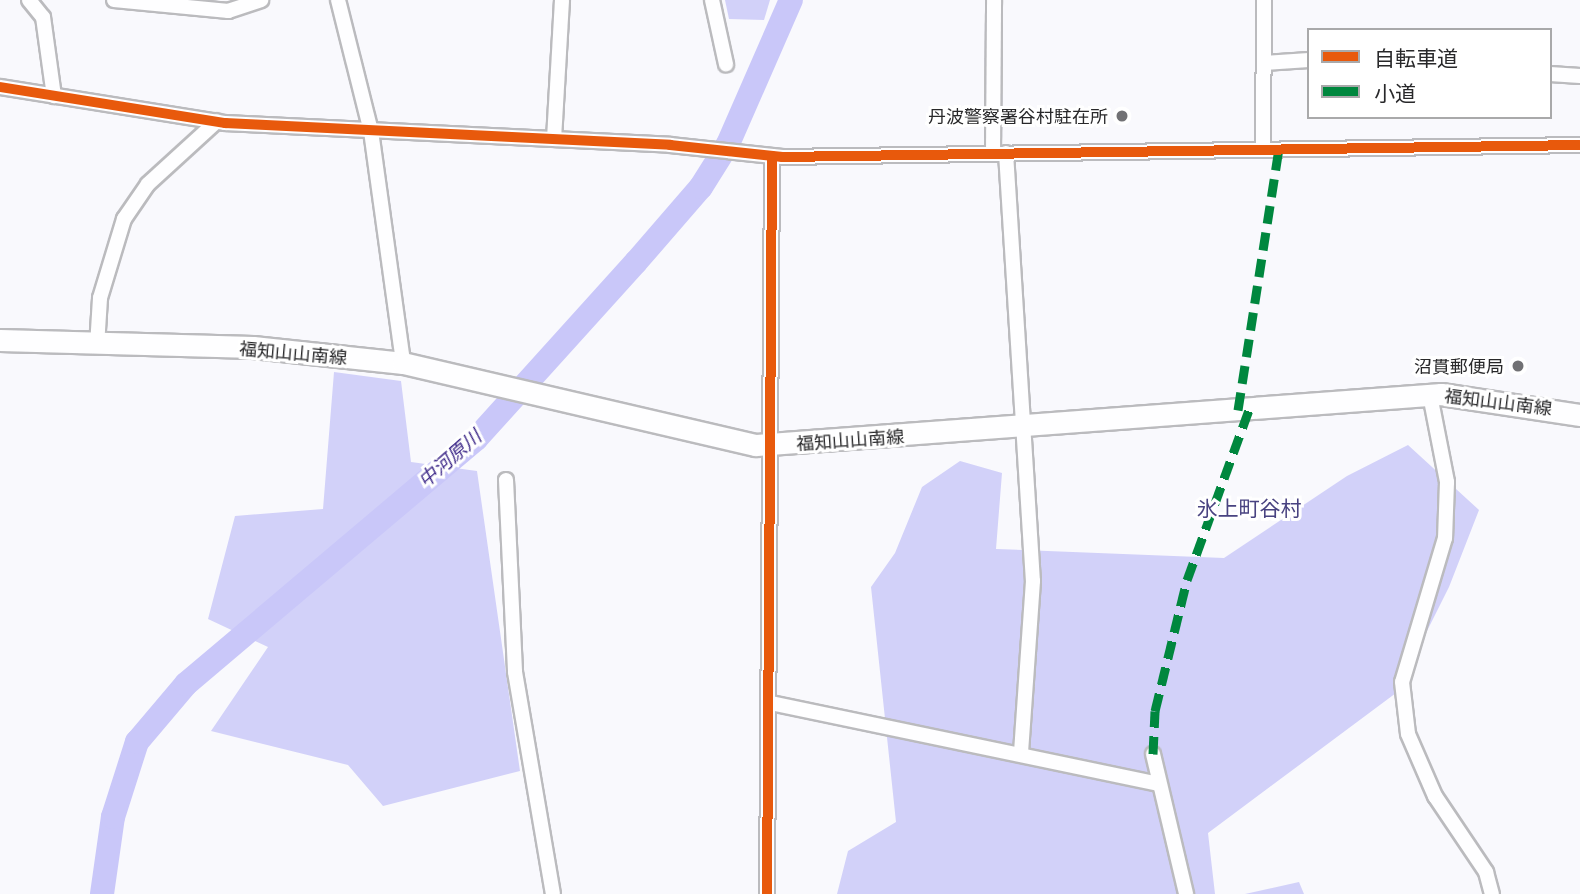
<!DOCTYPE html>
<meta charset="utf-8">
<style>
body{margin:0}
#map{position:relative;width:1580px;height:894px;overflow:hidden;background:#f9f9fd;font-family:"Open Sans","Noto Sans JP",sans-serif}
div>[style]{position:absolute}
.forest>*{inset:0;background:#d2d1f9}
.river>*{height:24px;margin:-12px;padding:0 12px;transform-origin:12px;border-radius:12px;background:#c9c7f9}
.roads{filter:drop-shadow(2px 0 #bbbbbe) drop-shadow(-2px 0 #bbbbbe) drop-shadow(0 2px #bbbbbe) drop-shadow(0 -2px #bbbbbe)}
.minor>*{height:14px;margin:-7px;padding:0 7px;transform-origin:7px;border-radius:7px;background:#fefeff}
.secondary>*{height:21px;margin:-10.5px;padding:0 10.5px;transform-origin:10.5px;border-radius:10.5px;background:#fefeff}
.quiet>*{height:9px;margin-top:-4.5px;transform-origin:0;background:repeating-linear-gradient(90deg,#00873e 0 18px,transparent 0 27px)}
.cycleway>*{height:10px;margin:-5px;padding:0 5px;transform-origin:5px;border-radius:5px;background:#e8590c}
.dots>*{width:19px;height:19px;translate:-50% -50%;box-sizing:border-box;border:4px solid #fff;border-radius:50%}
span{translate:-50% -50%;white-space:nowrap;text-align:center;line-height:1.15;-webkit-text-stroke:6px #fff;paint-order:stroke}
.poi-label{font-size:18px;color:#28282a}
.right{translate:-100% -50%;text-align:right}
.street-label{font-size:18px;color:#28282a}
.water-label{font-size:19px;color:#3b2687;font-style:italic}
.quarter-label{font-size:21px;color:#494381}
.legend{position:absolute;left:1307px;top:28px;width:245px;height:91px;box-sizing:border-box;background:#fff;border:2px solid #a9a9aa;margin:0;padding:9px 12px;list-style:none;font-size:21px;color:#28282a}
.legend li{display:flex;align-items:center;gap:14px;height:35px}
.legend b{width:35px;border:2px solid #a9a9aa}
</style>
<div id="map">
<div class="forest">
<i style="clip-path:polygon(725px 0,770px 0,764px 20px,729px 19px)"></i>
<i style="clip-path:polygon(334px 372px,401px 381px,411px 462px,477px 471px,520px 771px,383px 806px,348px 765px,211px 731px,268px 647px,208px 619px,235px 516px,323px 509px)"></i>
<i style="clip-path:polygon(1408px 445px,1479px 510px,1449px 587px,1396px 693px,1208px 833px,1215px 894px,837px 894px,848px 851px,896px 822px,871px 587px,895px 553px,922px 487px,960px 461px,1002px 473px,996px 549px,1224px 558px,1347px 476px)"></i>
<i style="clip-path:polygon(1299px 882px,1304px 894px,1245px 894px)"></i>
</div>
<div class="river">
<i style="left:102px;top:894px;width:78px;rotate:-81.9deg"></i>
<i style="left:113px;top:817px;width:79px;rotate:-72.3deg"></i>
<i style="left:137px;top:742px;width:76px;rotate:-49.8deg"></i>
<i style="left:186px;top:684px;width:380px;rotate:-40.2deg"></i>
<i style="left:476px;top:439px;width:239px;rotate:-47.9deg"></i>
<i style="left:636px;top:262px;width:99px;rotate:-49.1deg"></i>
<i style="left:701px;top:187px;width:51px;rotate:-57.9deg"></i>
<i style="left:728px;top:144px;width:157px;rotate:-66.4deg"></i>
</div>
<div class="roads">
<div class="minor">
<i style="left:29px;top:0;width:22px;rotate:51deg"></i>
<i style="left:43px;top:17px;width:80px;rotate:82.1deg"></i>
<i style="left:114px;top:0;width:115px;rotate:5.5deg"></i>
<i style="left:228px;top:11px;width:35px;rotate:-18deg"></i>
<i style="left:338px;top:0;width:135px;rotate:75.9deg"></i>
<i style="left:371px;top:131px;width:234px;rotate:82.1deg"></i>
<i style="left:712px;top:0;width:66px;rotate:77.7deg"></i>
<i style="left:1264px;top:63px;width:45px;rotate:-3.8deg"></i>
<i style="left:1550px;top:74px;width:30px;rotate:4deg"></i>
<i style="left:0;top:87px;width:228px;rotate:9.1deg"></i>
<i style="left:225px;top:123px;width:446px;rotate:2.8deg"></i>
<i style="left:670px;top:145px;width:113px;rotate:6.1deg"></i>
<i style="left:782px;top:157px;width:798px;rotate:-0.86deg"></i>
<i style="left:554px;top:139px;width:139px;rotate:-86.7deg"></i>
<i style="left:1263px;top:148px;width:148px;rotate:-89.6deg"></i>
<i style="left:993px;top:152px;width:152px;rotate:-89.6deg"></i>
<i style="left:1006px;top:153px;width:429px;rotate:86.4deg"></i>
<i style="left:1033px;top:581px;width:172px;rotate:94deg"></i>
<i style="left:97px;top:346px;width:48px;rotate:-86.4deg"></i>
<i style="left:100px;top:298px;width:83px;rotate:-73.1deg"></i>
<i style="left:124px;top:219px;width:42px;rotate:-55.6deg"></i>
<i style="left:148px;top:184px;width:93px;rotate:-42.4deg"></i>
<i style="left:1430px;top:395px;width:89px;rotate:78.9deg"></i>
<i style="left:1447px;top:482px;width:56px;rotate:92deg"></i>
<i style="left:1445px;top:538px;width:150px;rotate:106.6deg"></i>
<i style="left:1402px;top:682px;width:52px;rotate:83.4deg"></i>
<i style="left:1408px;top:734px;width:68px;rotate:66.5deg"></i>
<i style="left:1435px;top:796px;width:92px;rotate:56.1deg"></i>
<i style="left:1486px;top:872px;width:23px;rotate:75deg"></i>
<i style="left:506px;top:480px;width:192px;rotate:87.3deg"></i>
<i style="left:515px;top:672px;width:225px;rotate:80.3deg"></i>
<i style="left:771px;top:703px;width:396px;rotate:11.8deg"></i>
<i style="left:1153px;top:754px;width:144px;rotate:76.7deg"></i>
<i style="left:767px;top:894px;width:738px;rotate:-89.61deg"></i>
</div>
<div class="secondary">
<i style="left:0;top:340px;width:253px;rotate:1.6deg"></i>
<i style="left:253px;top:347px;width:151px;rotate:6.1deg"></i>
<i style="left:403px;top:363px;width:362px;rotate:13.1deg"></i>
<i style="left:756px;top:445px;width:687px;rotate:-4.26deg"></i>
<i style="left:1441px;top:394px;width:141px;rotate:8.6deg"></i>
</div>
</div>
<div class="quiet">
<i style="left:1238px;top:410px;width:265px;rotate:-81.1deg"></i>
<i style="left:1153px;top:754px;width:43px;rotate:-87.3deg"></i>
<i style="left:1155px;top:711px;width:135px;rotate:-76.3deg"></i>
<i style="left:1187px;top:580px;width:181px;rotate:-70deg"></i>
</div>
<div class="cycleway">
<i style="left:0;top:87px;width:228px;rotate:9.1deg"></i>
<i style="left:225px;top:123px;width:446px;rotate:2.8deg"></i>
<i style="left:670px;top:145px;width:113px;rotate:6.1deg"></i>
<i style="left:782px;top:157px;width:798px;rotate:-0.86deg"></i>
<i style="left:767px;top:894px;width:738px;rotate:-89.61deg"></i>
</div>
<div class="dots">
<i style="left:1122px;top:116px;background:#717174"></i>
<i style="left:1518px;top:366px;background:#717174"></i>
</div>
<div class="poi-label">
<span class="right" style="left:1108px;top:116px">丹波警察署谷村駐在所</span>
<span class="right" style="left:1504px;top:366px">沼貫郵便局</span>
</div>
<div class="street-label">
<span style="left:293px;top:353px;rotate:5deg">福知山山南線</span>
<span style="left:1498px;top:402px;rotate:7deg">福知山山南線</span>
<span style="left:850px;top:440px;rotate:-4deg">福知山山南線</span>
</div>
<div class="water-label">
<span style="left:450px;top:459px;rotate:-41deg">中河原川</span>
</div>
<div class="quarter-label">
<span style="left:1249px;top:508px">氷上町谷村</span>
</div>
<ul class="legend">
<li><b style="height:9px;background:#e8590c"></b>自転車道</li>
<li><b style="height:9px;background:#00873e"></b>小道</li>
</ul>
</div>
